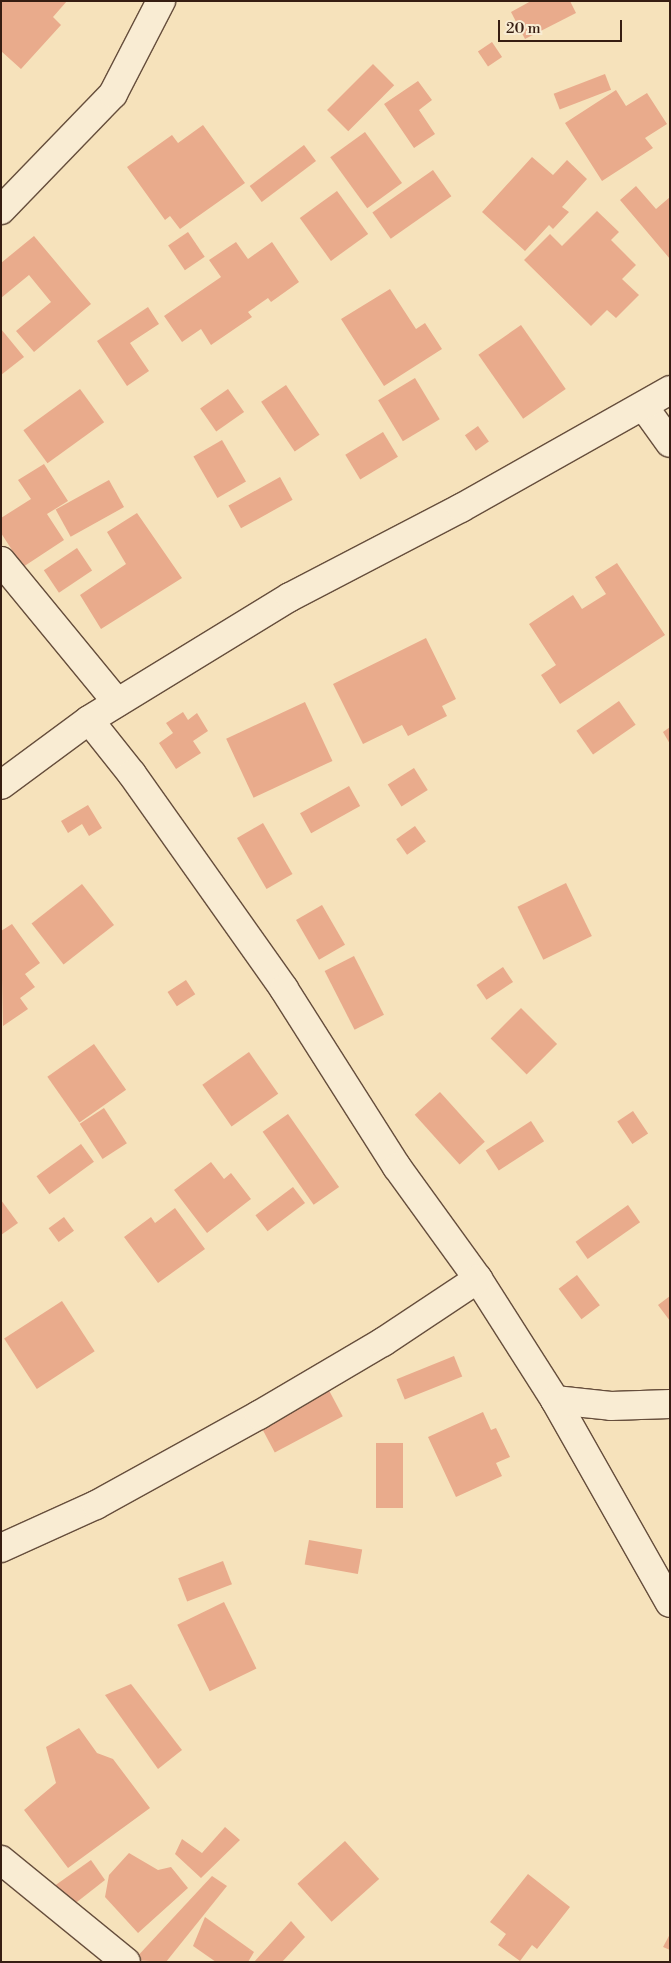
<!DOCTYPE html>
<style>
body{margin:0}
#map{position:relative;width:671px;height:1963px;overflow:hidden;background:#f6e2bb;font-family:"Libre Bodoni",serif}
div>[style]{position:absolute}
.building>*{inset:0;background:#e9ab8c;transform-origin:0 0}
.roads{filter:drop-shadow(1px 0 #664e3c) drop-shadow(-1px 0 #664e3c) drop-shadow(0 1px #664e3c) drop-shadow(0 -1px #664e3c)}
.minor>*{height:28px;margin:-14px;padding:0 14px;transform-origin:14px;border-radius:14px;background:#f9ecd3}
span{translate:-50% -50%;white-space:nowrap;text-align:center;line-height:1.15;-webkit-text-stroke:4.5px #f9ecd3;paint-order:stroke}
.frame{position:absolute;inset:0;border:2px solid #361d12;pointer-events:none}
.scale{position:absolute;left:498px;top:20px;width:124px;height:22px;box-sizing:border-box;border:2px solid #361d12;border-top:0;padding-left:6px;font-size:15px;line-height:18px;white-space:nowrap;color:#361d12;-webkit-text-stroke:4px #f9ecd3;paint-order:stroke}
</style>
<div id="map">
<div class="building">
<i style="clip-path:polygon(1px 1px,67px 1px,53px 17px,61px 25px,21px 69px,1px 51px)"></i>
<i style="clip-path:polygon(531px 1px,570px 1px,576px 13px,525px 39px,511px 12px)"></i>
<i style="left:492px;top:42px;width:18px;height:17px;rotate:56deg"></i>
<i style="left:373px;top:64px;width:30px;height:65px;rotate:45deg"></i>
<i style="left:605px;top:74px;width:17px;height:55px;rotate:69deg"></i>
<i style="clip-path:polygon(418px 81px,432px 100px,419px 110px,435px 134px,414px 148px,384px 104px)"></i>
<i style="clip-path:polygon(616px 90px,626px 106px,647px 93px,667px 124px,645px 138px,653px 148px,602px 181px,565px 123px)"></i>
<i style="clip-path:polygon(203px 125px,245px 183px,180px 229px,170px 216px,165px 220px,127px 167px,172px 135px,178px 143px)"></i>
<i style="left:365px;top:132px;width:63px;height:43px;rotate:54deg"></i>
<i style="left:304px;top:145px;width:20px;height:68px;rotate:53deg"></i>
<i style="clip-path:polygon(532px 157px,553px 175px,567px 160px,587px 179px,562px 207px,569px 212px,553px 229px,549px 225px,525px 251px,482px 212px)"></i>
<i style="left:433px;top:170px;width:32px;height:74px;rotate:55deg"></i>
<i style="clip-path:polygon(636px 186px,656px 209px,670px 197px,670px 259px,620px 200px)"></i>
<i style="left:337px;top:191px;width:53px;height:46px;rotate:54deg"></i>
<i style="clip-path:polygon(597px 211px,619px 232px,611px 240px,636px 265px,622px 279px,639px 295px,616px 318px,607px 310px,591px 326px,524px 260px,550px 234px,562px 246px)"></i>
<i style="left:188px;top:232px;width:30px;height:24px;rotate:56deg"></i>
<i style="clip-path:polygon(34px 236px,91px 304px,34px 352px,16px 331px,51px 302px,29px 275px,1px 298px,1px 263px)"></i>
<i style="clip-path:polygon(236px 242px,248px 259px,272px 242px,299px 282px,271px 302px,268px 298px,248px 312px,252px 317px,211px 345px,201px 329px,182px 342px,164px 316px,221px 277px,209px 260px)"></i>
<i style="clip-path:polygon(390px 289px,416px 329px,425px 323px,442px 349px,384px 386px,341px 319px)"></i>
<i style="clip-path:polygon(148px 307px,159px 324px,130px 343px,149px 371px,127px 386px,97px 341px)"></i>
<i style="left:521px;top:325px;width:78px;height:52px;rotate:55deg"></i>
<i style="clip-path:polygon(1px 329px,24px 357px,1px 375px)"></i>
<i style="left:415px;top:378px;width:48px;height:43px;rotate:59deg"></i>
<i style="left:286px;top:385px;width:60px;height:30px;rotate:56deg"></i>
<i style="left:80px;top:389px;width:41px;height:70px;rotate:54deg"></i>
<i style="left:228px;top:389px;width:28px;height:34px;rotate:55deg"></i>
<i style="left:478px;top:426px;width:19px;height:16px;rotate:55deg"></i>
<i style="left:383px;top:432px;width:29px;height:44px;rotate:59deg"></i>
<i style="left:222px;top:440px;width:48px;height:33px;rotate:60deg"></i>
<i style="clip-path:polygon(44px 464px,68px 501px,47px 514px,64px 540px,23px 567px,1px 533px,1px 518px,31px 499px,18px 480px)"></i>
<i style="left:280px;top:477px;width:26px;height:59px;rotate:61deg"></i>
<i style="left:109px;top:480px;width:31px;height:61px;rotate:61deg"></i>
<i style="clip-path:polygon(137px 513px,182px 578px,101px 629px,80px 595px,126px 564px,107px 532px)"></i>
<i style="left:77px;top:548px;width:27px;height:40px;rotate:56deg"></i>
<i style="clip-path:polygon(617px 563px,665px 635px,560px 704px,541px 675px,556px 665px,529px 624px,573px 595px,582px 609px,606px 594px,595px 577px)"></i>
<i style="clip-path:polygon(426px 638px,456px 699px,442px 706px,447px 716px,408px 736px,402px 725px,363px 744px,333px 684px)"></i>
<i style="left:619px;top:701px;width:29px;height:52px;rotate:55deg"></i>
<i style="left:305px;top:702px;width:65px;height:87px;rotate:65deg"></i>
<i style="clip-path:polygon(183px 712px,188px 720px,197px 713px,208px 731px,193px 741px,201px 753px,176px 769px,159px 743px,173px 733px,166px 723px)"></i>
<i style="clip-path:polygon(670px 727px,670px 744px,663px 732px)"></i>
<i style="left:414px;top:768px;width:26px;height:31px;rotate:58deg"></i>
<i style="left:349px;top:786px;width:23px;height:56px;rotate:61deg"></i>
<i style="clip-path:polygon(88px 805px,102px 828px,89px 836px,82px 824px,68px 833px,61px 821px)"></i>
<i style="left:263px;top:823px;width:59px;height:30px;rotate:60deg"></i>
<i style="left:415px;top:826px;width:19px;height:23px;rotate:55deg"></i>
<i style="left:566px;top:883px;width:59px;height:54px;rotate:64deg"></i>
<i style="left:82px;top:884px;width:52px;height:64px;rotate:52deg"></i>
<i style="left:322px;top:905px;width:46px;height:30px;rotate:60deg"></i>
<i style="clip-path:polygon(12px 924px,40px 963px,25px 974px,35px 987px,20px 998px,28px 1009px,3px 1026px,1px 931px)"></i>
<i style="left:354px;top:956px;width:66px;height:33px;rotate:63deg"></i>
<i style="left:503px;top:967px;width:18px;height:32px;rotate:56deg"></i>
<i style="left:186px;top:980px;width:17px;height:22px;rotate:57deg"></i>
<i style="left:521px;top:1008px;width:51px;height:43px;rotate:45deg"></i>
<i style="left:94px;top:1044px;width:56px;height:57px;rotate:55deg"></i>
<i style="left:249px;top:1052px;width:51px;height:57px;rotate:55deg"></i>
<i style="left:440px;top:1092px;width:67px;height:34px;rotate:48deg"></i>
<i style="left:104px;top:1108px;width:42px;height:29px;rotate:57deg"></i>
<i style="left:633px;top:1111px;width:27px;height:19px;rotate:56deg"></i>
<i style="left:288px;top:1114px;width:89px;height:31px;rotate:55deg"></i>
<i style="left:531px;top:1121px;width:24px;height:54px;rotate:57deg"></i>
<i style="left:81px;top:1144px;width:22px;height:55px;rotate:54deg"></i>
<i style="clip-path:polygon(211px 1162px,224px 1179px,231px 1173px,251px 1199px,207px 1233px,174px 1190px)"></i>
<i style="left:293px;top:1187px;width:20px;height:47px;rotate:53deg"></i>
<i style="clip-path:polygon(1px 1200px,18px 1223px,1px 1235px)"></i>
<i style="left:628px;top:1205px;width:21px;height:64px;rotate:55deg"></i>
<i style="clip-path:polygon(175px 1208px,205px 1249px,158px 1283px,124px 1237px,151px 1217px,155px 1223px)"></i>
<i style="left:64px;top:1217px;width:17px;height:19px;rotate:54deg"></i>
<i style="left:577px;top:1275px;width:38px;height:23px;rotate:53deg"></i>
<i style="clip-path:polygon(670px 1296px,670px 1321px,658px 1305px)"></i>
<i style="left:62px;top:1301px;width:60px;height:69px;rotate:57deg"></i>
<i style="left:454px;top:1356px;width:22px;height:62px;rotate:68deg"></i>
<i style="left:324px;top:1381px;width:40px;height:77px;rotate:62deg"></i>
<i style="clip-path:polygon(483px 1412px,491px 1430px,496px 1428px,510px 1457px,496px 1463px,502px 1476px,456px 1497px,428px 1437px)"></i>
<i style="left:376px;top:1443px;width:27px;height:65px"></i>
<i style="left:309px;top:1540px;width:54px;height:25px;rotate:10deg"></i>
<i style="left:223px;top:1561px;width:25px;height:48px;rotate:69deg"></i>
<i style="left:224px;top:1602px;width:74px;height:52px;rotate:64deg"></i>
<i style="clip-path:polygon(131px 1684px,182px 1750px,158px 1769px,105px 1695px)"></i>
<i style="clip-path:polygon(79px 1728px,97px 1753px,113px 1759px,150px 1808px,68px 1868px,24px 1810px,56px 1783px,46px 1747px)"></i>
<i style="clip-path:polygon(225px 1827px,240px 1840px,201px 1878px,175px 1854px,182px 1839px,202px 1853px)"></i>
<i style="left:345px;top:1841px;width:51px;height:64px;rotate:48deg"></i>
<i style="clip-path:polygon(129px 1853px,158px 1870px,171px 1867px,188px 1888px,138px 1933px,105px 1897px,109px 1875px)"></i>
<i style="clip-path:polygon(91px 1860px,105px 1880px,68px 1909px,50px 1889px)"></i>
<i style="clip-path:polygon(528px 1874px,570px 1907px,537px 1949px,532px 1945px,520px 1961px,498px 1945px,506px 1934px,490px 1922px)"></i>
<i style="clip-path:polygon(212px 1876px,227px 1886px,166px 1962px,134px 1960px)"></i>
<i style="clip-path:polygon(205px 1917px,254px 1952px,248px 1962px,216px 1962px,193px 1946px)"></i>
<i style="clip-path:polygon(291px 1921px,305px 1937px,282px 1962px,254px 1962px)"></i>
<i style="clip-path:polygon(670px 1934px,670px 1950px,663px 1947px)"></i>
</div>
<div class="roads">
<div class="minor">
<i style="left:1px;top:210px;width:161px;rotate:-46deg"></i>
<i style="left:113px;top:94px;width:105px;rotate:-62.7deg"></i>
<i style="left:644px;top:407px;width:44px;rotate:54.2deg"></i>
<i style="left:1px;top:561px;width:183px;rotate:50.6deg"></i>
<i style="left:89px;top:720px;width:69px;rotate:51.5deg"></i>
<i style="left:132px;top:774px;width:263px;rotate:54.7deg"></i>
<i style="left:284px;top:989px;width:211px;rotate:57.6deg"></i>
<i style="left:397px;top:1167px;width:138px;rotate:54.1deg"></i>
<i style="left:478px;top:1279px;width:143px;rotate:57.5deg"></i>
<i style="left:555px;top:1400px;width:233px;rotate:60.5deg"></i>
<i style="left:1px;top:785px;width:109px;rotate:-36.5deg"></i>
<i style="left:89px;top:720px;width:236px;rotate:-31.5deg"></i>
<i style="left:290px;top:597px;width:193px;rotate:-27.5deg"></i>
<i style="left:461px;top:508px;width:240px;rotate:-29.4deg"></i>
<i style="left:555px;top:1400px;width:56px;rotate:6.1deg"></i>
<i style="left:611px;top:1406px;width:59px;rotate:-1.9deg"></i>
<i style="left:1px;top:1548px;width:104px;rotate:-24.4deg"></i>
<i style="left:96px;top:1505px;width:186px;rotate:-28.9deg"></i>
<i style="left:259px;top:1415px;width:144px;rotate:-30.5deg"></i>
<i style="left:383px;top:1342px;width:114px;rotate:-33.6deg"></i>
<i style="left:1px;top:1860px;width:161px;rotate:39.2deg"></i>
</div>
</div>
<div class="frame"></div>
<div class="scale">20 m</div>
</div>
